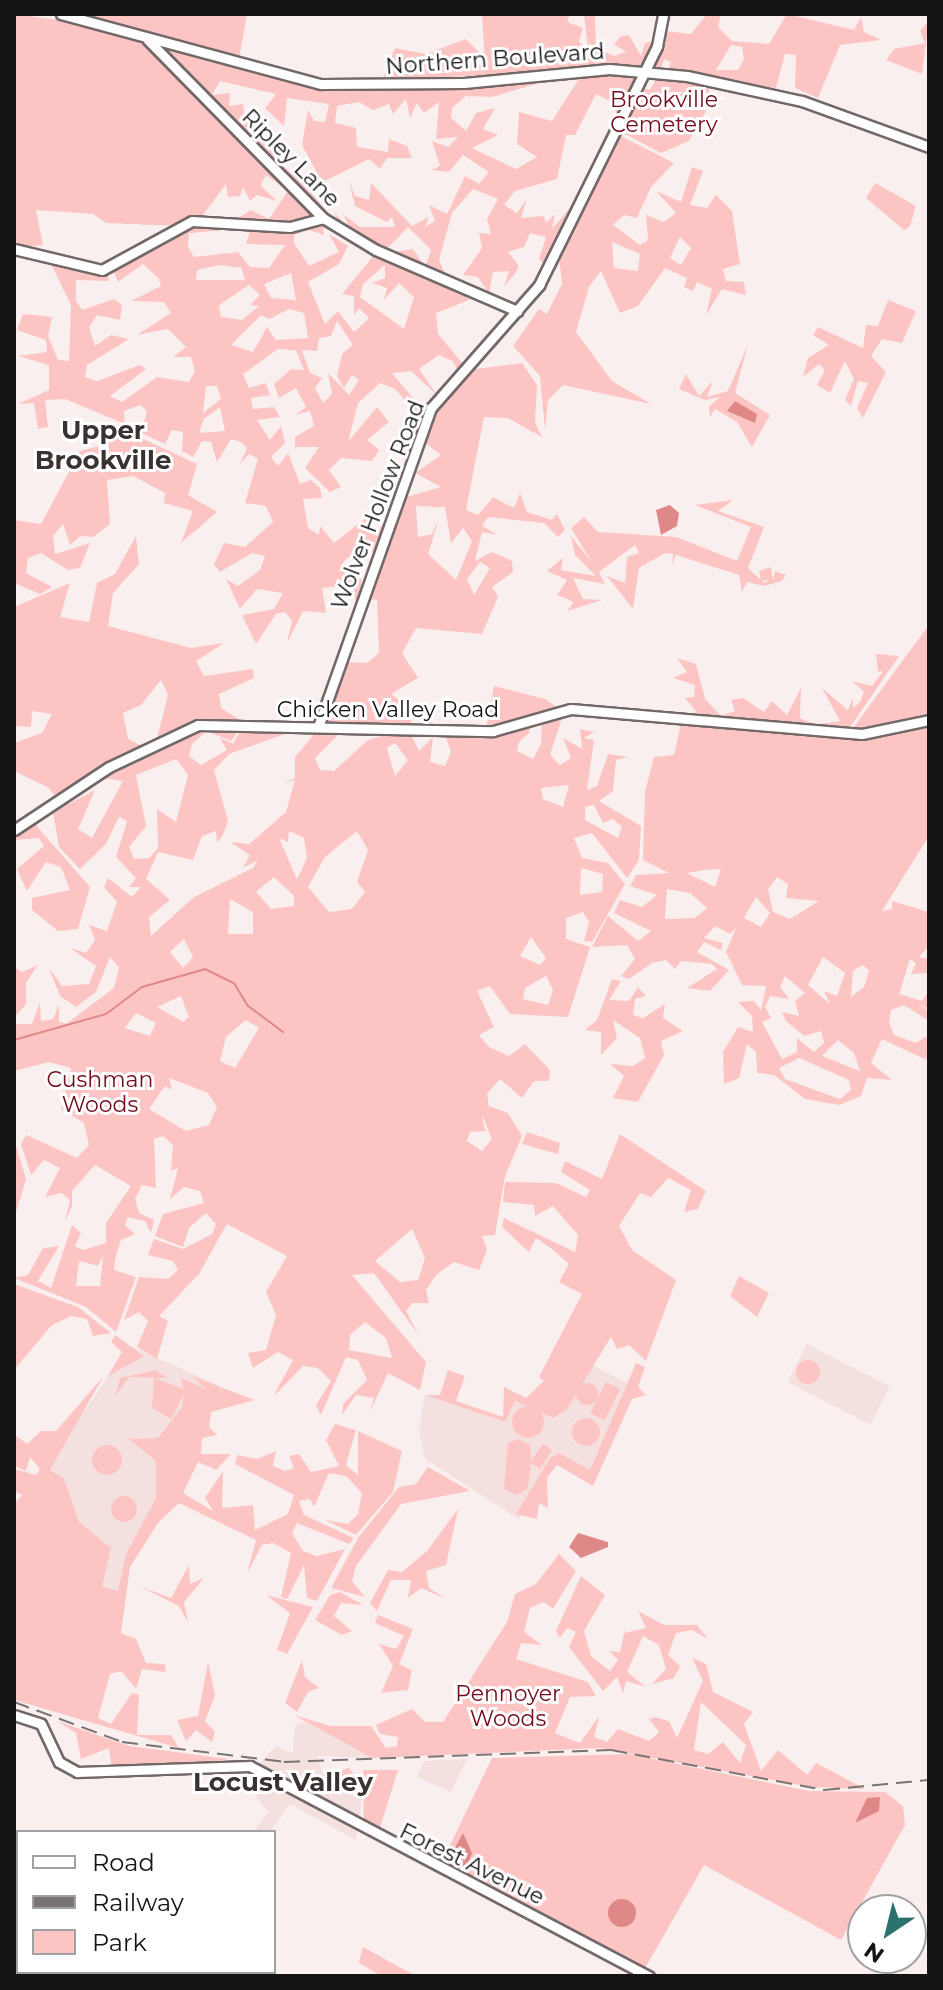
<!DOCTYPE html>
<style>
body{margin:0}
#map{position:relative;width:943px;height:1990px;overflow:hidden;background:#faefef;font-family:Montserrat,sans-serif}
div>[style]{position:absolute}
.built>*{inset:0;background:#f4e0df;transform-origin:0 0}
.green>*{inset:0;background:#fcc5c4;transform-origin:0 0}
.round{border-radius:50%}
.water>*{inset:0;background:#de8988}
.stream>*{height:2px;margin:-1px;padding:0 1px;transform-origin:1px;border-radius:1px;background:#de8988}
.roads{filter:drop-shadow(2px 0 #726868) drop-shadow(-2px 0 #726868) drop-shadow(0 2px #726868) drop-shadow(0 -2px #726868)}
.major>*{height:9px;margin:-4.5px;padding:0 4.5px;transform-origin:4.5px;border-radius:4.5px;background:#fff}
.rail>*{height:2px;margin-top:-1px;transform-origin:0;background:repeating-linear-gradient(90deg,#7a7373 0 16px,transparent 0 24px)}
span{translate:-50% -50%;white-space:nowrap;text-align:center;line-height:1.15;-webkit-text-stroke:6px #fff;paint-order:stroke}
.street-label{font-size:22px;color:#161313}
.park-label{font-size:22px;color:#720b1b}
.quarter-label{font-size:26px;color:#3a3231;font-weight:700}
.frame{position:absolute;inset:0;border:16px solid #161313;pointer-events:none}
.legend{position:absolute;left:16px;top:1830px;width:260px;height:144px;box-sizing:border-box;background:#fff;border:2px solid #a2a1a1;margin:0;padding:10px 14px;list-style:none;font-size:24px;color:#161313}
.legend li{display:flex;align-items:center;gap:16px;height:40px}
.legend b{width:40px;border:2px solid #a2a1a1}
.north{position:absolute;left:847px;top:1894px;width:80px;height:80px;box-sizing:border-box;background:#fff;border:2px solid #a2a1a1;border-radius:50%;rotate:215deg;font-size:22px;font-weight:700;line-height:32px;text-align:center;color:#161313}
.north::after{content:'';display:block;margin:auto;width:28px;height:36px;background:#2a726c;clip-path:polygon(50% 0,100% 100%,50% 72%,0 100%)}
</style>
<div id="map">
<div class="built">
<i style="left:807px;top:1344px;width:93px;height:43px;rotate:27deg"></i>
<i style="clip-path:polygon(130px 1346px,218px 1385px,126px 1563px,120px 1633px,35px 1481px)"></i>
<i style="clip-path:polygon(587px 1362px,634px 1387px,594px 1482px,553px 1462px,519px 1519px,425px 1459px,419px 1431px,425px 1395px,504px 1422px,515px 1401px,553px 1418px)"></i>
<i style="clip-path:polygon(305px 1721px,372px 1758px,318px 1756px,325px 1787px,362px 1797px,356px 1840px,290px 1804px,270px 1832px,253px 1832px,268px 1812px,256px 1798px,264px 1778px,255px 1768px,276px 1746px,293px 1754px,295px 1725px)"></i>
<i style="clip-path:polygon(467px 1759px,451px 1792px,417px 1777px,424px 1761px)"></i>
</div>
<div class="green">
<i style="clip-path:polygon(evenodd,14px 14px,88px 24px,322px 86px,536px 84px,492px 97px,466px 96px,452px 108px,451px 118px,466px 131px,476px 113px,495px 108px,483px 129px,498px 135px,472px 148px,516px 169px,537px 157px,517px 144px,519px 112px,552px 121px,582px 74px,638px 76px,618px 121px,614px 103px,596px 94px,575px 135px,566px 135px,557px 179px,515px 191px,504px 205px,517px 213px,527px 199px,521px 218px,544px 216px,546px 223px,555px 214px,552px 229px,570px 208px,545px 264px,539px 259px,546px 237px,530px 233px,524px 247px,508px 252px,519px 266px,515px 274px,504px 286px,509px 271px,493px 272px,489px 294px,478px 277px,463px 275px,482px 248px,479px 233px,491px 234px,487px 219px,498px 199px,473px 189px,452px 213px,439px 260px,447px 278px,463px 280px,469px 300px,436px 313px,438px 334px,468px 370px,522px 363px,537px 385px,535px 422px,542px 437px,508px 418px,484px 417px,466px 510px,478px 515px,493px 497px,514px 508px,520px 493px,527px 512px,552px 520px,557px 514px,565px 530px,558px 537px,544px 523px,488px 517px,482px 526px,498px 535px,482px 532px,475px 561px,492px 552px,512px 561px,513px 572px,492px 587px,498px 597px,482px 634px,416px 628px,402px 653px,418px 678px,391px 694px,414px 710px,410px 727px,324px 722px,344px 662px,367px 663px,379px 653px,377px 599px,356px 602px,353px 585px,322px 588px,326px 613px,303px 611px,287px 643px,292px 621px,285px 612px,276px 614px,256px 644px,242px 615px,274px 609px,283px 593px,257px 589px,240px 609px,226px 579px,238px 586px,260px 570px,265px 556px,252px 553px,220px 572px,214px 564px,224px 543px,245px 547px,273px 522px,266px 506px,245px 503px,258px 459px,249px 454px,240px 464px,247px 448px,241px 442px,231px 439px,217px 462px,211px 442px,202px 441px,193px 457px,182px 451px,183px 432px,172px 430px,165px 444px,141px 433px,147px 411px,140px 405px,124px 411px,125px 424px,65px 399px,45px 400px,48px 427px,38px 429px,34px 403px,18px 404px,49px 390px,49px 365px,18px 356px,47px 352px,46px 340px,17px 330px,23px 314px,52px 317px,48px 336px,58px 360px,69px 361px,71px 305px,48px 258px,72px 269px,107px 272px,109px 281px,76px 280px,76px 301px,82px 310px,114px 299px,122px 305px,120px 320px,97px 315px,89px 327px,95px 346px,111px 335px,129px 339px,87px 365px,85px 377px,97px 381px,140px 365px,146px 369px,110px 396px,122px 402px,157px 377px,189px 382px,195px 371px,191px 357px,173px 357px,186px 347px,168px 329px,137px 335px,171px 313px,164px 302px,131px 301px,161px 286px,159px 279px,143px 264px,118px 282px,112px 268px,189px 223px,229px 224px,251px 210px,269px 219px,288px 191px,266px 175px,260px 185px,277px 201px,257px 195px,250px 201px,243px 187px,240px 196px,228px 197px,226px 184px,203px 215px,171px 225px,106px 223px,93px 214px,36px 210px,43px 245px,14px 248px,14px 14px,220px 81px,276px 94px,265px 108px,284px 126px,287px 98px,329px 104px,325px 122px,314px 121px,308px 110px,302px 145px,320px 178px,311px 185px,298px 179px,276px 160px,264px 136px,254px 145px,247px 133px,256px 119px,245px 120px,243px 104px,229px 106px,230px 93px,212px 95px,220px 81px,14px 14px,406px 99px,410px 118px,417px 103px,424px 113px,439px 102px,436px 139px,458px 137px,448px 147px,432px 141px,440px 166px,431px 170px,449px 172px,463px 155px,489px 172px,479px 184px,465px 176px,447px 214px,429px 205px,435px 221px,425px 227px,429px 217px,412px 226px,371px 183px,369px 200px,355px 196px,349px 181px,355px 206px,387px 222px,392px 217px,395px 227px,360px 227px,343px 214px,351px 231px,335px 213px,338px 227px,309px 189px,369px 159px,380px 169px,387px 158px,412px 158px,407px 146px,389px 139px,388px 152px,357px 147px,356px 128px,335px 123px,337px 106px,359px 102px,373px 110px,389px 104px,393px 114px,406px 99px,14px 14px,251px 227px,246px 244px,285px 245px,269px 268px,250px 267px,238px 252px,194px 257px,188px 247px,189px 233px,251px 227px,14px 14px,323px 227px,375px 254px,342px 294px,354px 296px,354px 315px,359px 308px,369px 318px,354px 332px,338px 311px,325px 324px,308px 282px,339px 264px,348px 246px,329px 234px,339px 252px,309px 266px,294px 243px,294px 235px,309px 230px,324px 235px,323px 227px,14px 14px,408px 227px,431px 250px,425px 267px,413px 249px,382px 254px,408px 227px,14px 14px,218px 265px,241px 267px,245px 280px,196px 280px,197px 270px,218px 265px,14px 14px,385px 265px,385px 278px,372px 283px,387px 288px,384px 300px,399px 283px,414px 297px,404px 329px,360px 297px,363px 284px,385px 265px,14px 14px,291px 273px,296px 300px,271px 298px,264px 284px,291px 273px,14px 14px,249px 285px,260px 295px,250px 305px,259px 306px,242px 320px,221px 317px,219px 305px,249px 285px,14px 14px,289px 309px,304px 313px,308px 338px,276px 340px,267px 327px,253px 352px,231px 345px,261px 315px,269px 319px,289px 309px,14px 14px,337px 321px,353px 345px,342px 354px,337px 376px,344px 388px,352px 375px,359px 380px,349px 395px,328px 373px,332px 394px,323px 403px,315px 388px,322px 378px,310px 373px,302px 350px,317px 351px,319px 338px,331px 336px,337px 321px,14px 14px,278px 349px,296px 350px,304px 370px,291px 369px,274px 384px,279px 398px,296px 388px,306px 407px,295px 415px,310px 411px,314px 426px,295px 437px,295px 447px,319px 447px,305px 468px,330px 492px,341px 487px,329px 470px,341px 458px,372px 461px,379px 450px,367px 440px,389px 422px,377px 407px,348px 442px,358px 403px,380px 383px,395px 389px,416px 412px,408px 429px,418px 430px,424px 411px,392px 373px,411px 371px,437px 395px,419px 369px,439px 355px,453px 361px,458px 371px,421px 440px,441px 455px,415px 473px,441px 487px,406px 497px,387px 534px,387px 520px,376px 532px,367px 517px,334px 543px,320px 526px,319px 535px,308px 528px,303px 499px,322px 498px,320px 488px,311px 480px,300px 484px,288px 453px,278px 466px,271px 457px,285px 443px,281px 426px,270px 440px,257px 420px,280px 417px,274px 407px,253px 409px,251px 398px,270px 395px,266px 383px,249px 388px,243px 374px,278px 349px,14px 14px,206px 386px,217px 386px,221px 399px,203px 413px,206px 386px,14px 14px,220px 407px,225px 431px,199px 433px,204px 419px,220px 407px,14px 14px,416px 506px,445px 507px,451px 543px,463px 528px,472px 541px,456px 580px,428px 554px,439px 519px,432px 534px,418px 537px,416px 506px,14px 14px,365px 543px,375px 554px,361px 593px,361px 578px,347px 576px,343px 562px,365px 543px,14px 14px,480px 562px,490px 568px,474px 595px,467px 579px,480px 562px)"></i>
<i style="clip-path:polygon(72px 14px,247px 14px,238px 64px)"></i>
<i style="clip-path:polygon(482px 14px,570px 14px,567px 22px,583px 28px,579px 41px,588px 50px,584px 14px,595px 14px,596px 48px,614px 56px,626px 52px,614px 44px,621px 36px,629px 35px,641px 56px,645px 43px,657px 41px,640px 66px,382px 81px,395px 48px,426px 54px,466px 39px,479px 52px,473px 66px,485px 64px)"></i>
<i style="clip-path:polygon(evenodd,707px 14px,721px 14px,718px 27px,732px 41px,769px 44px,787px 14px,854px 30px,861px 17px,864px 32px,881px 40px,840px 45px,818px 98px,795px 88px,796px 55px,785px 54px,776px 88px,668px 70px,671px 62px,664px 59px,661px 68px,650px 67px,665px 31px,691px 34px,707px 14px,731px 45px,742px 47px,744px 59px,738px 70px,716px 70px,731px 45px)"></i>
<i style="clip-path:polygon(929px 20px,922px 74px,886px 60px,894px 49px,925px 43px,920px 31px)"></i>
<i style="clip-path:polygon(658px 76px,710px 83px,706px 111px,689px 141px,661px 153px,619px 131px,640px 87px,650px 90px)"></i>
<i style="clip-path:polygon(evenodd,617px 134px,674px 163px,651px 187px,637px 218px,624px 215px,613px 225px,640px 245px,648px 240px,646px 215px,664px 222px,676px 213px,656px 191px,681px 202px,692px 167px,703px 171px,690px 205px,707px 208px,716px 195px,732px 211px,740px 264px,723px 269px,726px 281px,744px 282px,746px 295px,722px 289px,706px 315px,712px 289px,697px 282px,693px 291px,684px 287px,687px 278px,665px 268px,638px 306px,620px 313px,601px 271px,589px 287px,576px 332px,612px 381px,651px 404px,563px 385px,548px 400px,545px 430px,540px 376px,513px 346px,539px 309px,547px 314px,562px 284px,559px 257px,617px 134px,680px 237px,691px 248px,681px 265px,670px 258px,680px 237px,617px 134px,612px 242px,640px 254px,638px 271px,614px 268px,612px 242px)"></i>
<i style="clip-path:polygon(875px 183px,916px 206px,910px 226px,904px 230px,866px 198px)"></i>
<i style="clip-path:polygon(888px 300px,916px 311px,902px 343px,882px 339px,871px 356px,886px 372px,863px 418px,857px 408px,868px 383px,858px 381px,851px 406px,845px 400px,854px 379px,845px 361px,830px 393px,817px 385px,825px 370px,819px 364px,803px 377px,808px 358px,829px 345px,813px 335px,818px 327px,863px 348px,866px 325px,878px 326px)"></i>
<i style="clip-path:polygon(748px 344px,735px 393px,770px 415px,752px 447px,737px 422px,715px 409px,710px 417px,709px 407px,720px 397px,705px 400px,679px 389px,686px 374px,699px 396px,713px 381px,707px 397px,728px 391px)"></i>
<i style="clip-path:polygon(122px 429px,197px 464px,188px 495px,217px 512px,181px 543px,193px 511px,164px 503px,165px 493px,133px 476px,107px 480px,110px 524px,93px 537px,80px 536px,70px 545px,63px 524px,53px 536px,55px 554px,90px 543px,80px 568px,68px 570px,41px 553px,28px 558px,26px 573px,52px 587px,40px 594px,14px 583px,14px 520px,41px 524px,80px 451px,107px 444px)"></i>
<i style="clip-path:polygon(733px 500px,718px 511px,764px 527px,748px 568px,764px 583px,769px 580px,761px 581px,759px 571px,771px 567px,773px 580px,775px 571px,786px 575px,782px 581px,764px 586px,747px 582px,742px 592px,739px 575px,676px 555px,672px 565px,673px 554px,665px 553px,639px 568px,633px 609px,607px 576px,625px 583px,627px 557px,639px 553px,635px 545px,599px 572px,605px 584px,573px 578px,583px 599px,602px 600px,567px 611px,574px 602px,557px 595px,567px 580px,547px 571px,563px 558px,561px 570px,596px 576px,575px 555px,571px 536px,591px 561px,571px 528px,584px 517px,598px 532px,676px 537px,737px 561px,751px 527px,695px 505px)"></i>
<i style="clip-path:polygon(136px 536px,139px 564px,113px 593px,108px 626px,191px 648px,224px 643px,196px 661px,204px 676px,253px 669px,254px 678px,219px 694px,221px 708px,250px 726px,197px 722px,155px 746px,168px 695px,161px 680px,141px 705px,123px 713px,128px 739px,148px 749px,109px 764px,58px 800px,49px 788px,14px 771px,14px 743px,42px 733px,52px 714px,32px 711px,31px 727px,14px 726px,14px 607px,70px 583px,60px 617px,89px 622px,97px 583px,115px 574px)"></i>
<i style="clip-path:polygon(929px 625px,929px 717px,850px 732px)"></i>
<i style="clip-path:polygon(876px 654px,899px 656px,846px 733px,703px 720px,685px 698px,694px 697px,695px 685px,673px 678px,687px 672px,677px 658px,696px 664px,705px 699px,721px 716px,735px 711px,731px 700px,743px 698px,764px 712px,772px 701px,787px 715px,801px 688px,800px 718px,816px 725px,840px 721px,822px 688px,848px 710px,853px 698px,853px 708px,860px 702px,864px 692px,852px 681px,872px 686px,883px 671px,878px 672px)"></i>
<i style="clip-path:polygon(evenodd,494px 686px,545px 699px,564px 712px,550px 755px,560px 765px,571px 758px,563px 738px,582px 749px,580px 729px,594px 732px,584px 738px,594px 740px,587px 790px,597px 786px,608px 754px,628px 757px,616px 760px,613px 791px,599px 801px,641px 826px,639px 860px,627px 878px,592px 833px,574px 838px,582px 858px,608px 863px,625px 884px,592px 942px,584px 941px,589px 922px,583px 912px,566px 918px,566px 939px,590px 947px,568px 1017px,510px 1014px,490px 986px,477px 991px,494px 1027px,479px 1035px,489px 1047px,509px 1056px,525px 1044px,550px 1070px,549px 1081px,534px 1081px,522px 1098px,500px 1079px,487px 1094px,489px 1106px,508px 1113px,522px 1136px,505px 1176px,495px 1235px,482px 1236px,487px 1250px,479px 1270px,454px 1262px,436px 1275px,426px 1290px,429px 1303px,412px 1303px,406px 1311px,419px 1336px,374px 1273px,352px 1275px,426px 1362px,420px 1390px,388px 1373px,370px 1412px,374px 1398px,356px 1395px,342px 1415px,343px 1404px,367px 1380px,358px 1360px,346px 1357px,321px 1415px,316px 1405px,331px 1381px,318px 1368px,303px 1366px,273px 1397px,293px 1360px,278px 1352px,253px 1368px,248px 1353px,266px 1350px,276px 1315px,266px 1292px,287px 1256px,227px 1224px,199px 1274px,159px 1316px,168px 1321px,157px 1359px,137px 1347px,148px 1321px,139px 1312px,124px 1320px,139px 1277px,168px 1279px,178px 1270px,173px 1261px,148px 1255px,154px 1239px,183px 1249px,212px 1234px,216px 1224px,206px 1213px,189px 1228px,183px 1247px,155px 1236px,163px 1214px,204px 1203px,200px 1191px,184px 1187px,170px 1199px,178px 1168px,171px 1171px,173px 1145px,163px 1136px,154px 1139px,156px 1188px,142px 1185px,135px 1199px,139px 1213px,154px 1220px,151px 1233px,145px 1221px,128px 1217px,125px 1225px,135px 1234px,121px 1240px,115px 1259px,114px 1270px,136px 1277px,116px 1332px,86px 1307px,14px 1278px,28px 1275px,43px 1248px,59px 1246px,38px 1281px,51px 1288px,72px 1225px,81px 1233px,75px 1246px,83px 1250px,106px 1243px,106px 1223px,131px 1186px,95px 1165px,72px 1191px,72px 1206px,65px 1222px,70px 1200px,62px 1193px,45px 1197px,60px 1168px,44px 1160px,31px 1175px,21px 1144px,26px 1135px,77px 1158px,89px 1145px,84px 1123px,61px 1109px,71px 1068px,49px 1062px,14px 1071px,14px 1024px,32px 1024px,40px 1002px,41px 1021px,53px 1019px,59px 1005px,59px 1021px,66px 1024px,114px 988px,119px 968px,110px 957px,96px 992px,76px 1007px,60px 996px,49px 968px,62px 986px,89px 984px,96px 966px,70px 948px,86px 953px,95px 940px,89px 925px,107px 931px,117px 902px,104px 887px,108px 878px,132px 897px,141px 887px,129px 887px,136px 878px,116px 857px,127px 821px,119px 817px,106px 844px,80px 869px,59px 847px,53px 812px,95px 790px,78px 829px,92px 838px,123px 781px,103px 778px,109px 769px,149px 756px,190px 729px,239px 729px,231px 741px,207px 731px,192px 744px,189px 756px,201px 765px,227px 750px,219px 737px,233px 744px,241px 729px,305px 727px,229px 754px,214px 770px,228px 821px,223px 835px,217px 843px,216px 831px,202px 836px,193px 860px,158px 852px,146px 879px,170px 900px,149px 917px,151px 936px,194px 897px,253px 868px,258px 860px,243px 868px,250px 855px,230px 842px,249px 844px,286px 812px,295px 780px,283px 783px,295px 778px,295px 757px,321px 726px,345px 728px,315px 758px,320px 770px,334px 771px,368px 740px,389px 734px,411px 735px,419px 751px,433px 737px,430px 762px,445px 766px,451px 752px,445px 734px,486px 729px,494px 686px,542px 718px,541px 744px,533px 759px,517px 751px,519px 742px,530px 732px,527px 723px,542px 718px,494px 686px,395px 743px,408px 760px,395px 776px,387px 748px,395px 743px,494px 686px,176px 759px,188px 775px,176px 822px,157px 809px,158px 848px,149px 858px,134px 859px,129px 847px,146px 826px,136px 775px,176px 759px,494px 686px,569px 785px,563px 807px,543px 799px,541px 788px,569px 785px,494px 686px,594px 805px,603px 823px,613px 819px,622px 827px,618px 838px,585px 820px,585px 807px,594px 805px,494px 686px,289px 831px,304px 838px,307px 858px,297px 879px,279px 838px,288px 842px,289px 831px,494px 686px,357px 831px,368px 850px,357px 882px,365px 892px,352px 909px,329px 912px,308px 887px,325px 857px,357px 831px,494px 686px,581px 868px,603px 874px,602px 892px,580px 895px,581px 868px,494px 686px,274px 877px,294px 896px,294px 906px,271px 909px,256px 892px,274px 877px,494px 686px,230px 899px,253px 912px,253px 934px,228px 934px,230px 899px,494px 686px,531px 937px,546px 958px,540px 965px,520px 956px,531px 937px,494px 686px,184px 939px,193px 957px,183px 968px,170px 952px,184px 939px,494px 686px,546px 976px,553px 990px,548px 1005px,523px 999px,525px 988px,546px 976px,494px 686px,181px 996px,189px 1017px,183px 1022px,157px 1007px,181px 996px,494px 686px,136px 1013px,156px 1023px,150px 1036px,125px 1028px,136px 1013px,494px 686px,246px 1020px,259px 1028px,235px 1068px,220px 1061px,226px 1037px,246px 1020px,494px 686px,169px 1078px,208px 1093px,217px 1107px,209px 1125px,186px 1131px,149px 1109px,165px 1086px,172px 1090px,169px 1078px,494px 686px,482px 1115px,492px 1139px,482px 1151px,467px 1141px,470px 1132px,485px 1131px,482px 1115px,494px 686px,412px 1229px,425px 1258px,418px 1280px,400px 1282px,375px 1261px,412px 1229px,494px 686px,103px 1256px,100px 1286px,76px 1286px,79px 1261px,98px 1266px,103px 1256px,494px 686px,365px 1322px,386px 1338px,392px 1358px,349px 1350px,350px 1335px,365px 1322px)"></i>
<i style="clip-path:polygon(evenodd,929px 722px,929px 836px,882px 911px,892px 909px,892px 901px,929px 912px,929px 946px,919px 957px,929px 959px,929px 973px,911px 974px,916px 963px,910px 959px,899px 994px,922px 1001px,929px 990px,929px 1009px,918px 1004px,929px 1011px,929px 1021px,904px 1005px,891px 1010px,889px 1023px,894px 1035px,916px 1043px,929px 1035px,929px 1061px,882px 1039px,871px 1063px,892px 1080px,867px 1078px,861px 1096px,839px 1105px,805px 1099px,774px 1075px,757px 1073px,756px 1052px,747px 1044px,739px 1078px,724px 1084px,723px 1052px,738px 1027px,753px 1032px,752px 1016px,738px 1002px,754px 1001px,761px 1010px,766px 986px,742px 985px,726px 952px,736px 928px,730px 934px,715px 926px,704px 938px,723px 943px,721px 950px,704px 942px,697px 952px,729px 970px,710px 991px,687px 988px,717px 969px,712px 964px,681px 961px,675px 969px,666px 960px,652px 963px,629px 979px,621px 976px,635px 959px,627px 945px,592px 947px,608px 916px,638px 941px,651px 931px,614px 913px,620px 900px,642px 907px,657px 895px,630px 886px,636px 875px,669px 873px,643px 860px,645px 792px,654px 757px,674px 755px,681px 723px,861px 736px,929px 722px,721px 869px,715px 887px,687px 873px,705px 870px,721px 869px,929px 722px,777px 877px,788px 884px,786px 898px,819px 901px,790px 919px,773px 912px,768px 889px,777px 877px,929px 722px,667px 889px,690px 893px,707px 908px,695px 918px,665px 919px,667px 889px,929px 722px,756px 897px,770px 913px,761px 927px,744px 918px,756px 897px,929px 722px,823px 957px,845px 973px,837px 996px,824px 991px,830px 1004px,808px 985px,823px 957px,929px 722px,863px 965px,869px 971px,864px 987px,851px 997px,853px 971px,863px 965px,929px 722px,785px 976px,805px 993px,795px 1001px,799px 1016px,782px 1012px,786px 1021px,804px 1036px,821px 1031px,824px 1043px,814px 1052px,797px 1038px,797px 1052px,782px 1059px,762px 1022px,771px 1018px,765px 1007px,770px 996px,789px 999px,780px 987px,785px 976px,929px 722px,838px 1040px,854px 1053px,860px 1071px,822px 1056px,838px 1040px,929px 722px,799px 1058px,849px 1080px,851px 1090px,840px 1099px,785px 1079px,779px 1068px,799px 1058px)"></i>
<i style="clip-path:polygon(33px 822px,90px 887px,78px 929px,58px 931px,32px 910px,32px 898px,70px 890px,61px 867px,46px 862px,27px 891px,17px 869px,44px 846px,39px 838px,14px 840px,14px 833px)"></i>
<i style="clip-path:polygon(38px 965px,26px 983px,26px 1004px,14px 1018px,14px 967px,22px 972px)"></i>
<i style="clip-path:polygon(612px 979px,621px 981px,609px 1000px,629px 1001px,638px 987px,646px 996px,635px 999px,633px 1015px,643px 1018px,665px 1004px,663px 1018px,683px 1031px,661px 1041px,664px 1055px,638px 1102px,613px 1098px,624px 1076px,610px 1064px,633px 1066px,645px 1058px,640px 1038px,613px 1020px,617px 1038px,601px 1055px,601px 1032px,585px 1030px,597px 1020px)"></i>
<i style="clip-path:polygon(527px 1132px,560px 1143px,558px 1154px,522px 1144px)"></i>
<i style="clip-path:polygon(620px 1134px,706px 1191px,698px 1209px,684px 1212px,691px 1190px,668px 1178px,651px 1197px,640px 1193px,619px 1226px,632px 1250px,676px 1280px,646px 1361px,629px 1345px,617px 1349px,611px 1337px,567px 1409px,553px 1418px,515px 1401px,505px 1422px,425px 1395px,440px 1395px,448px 1370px,465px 1376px,456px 1401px,503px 1417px,504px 1387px,526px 1398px,544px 1381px,539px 1377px,582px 1294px,559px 1282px,569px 1264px,552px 1249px,536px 1238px,529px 1252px,502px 1227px,504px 1218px,575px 1252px,578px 1235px,553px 1206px,535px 1216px,534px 1205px,503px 1202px,505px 1182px,556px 1183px,586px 1197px,590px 1190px,561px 1172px,565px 1161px,602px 1179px)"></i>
<i style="clip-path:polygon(14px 1139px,26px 1179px,14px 1219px)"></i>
<i style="clip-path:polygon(739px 1276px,769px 1293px,757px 1317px,730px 1296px)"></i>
<i style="clip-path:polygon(14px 1284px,78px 1307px,111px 1333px,93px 1336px,87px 1319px,71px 1316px,52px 1325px,14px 1370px)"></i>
<i style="clip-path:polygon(115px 1335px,144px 1356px,108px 1376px,122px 1352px,111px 1342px)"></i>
<i class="round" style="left:796px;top:1360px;width:24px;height:24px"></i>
<i style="clip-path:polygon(636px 1363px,645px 1367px,638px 1387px,646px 1395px,632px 1399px,593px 1486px,557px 1465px,547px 1478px,548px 1508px,539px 1503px,537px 1519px,516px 1514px,550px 1458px,559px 1453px,590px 1470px)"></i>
<i style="clip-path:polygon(156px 1370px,167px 1378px,129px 1377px,115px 1397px,120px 1378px)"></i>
<i style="clip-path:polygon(191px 1376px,255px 1400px,211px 1412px,209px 1427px,217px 1435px,202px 1438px,201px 1454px,231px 1454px,216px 1470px,198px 1462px,183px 1493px,213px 1511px,205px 1498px,223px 1471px,222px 1508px,253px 1505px,255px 1530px,288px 1514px,294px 1495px,235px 1464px,237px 1455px,257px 1459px,276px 1451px,273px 1466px,285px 1471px,294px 1468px,289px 1456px,299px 1454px,311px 1472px,339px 1466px,326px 1440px,335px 1424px,356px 1430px,346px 1465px,358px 1475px,358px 1431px,402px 1451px,393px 1492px,356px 1535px,325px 1520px,348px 1524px,358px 1514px,362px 1493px,346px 1476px,329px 1473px,314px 1507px,310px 1499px,299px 1501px,304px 1515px,354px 1538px,349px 1544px,297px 1523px,292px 1533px,303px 1551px,317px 1556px,345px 1549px,317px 1601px,307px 1598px,304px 1565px,287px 1599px,281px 1597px,291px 1553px,273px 1543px,262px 1545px,247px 1574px,256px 1540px,179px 1503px,158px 1523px,130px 1567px,121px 1633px,136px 1639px,146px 1663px,165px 1664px,166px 1672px,142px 1669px,136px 1689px,121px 1671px,110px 1674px,98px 1718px,111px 1724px,132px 1693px,139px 1695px,137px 1735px,171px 1735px,179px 1748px,14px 1700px,14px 1504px,22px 1495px,14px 1491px,14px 1469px,36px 1475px,40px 1469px,30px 1457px,26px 1471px,14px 1466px,14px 1434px,27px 1444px,41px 1431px,56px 1431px,103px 1377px,50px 1470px,64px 1479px,79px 1522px,111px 1548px,102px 1587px,118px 1591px,126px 1554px,156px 1498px,156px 1461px,129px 1439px,158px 1438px,182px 1407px,184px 1394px,171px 1419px,152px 1408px,154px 1378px,183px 1389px,181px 1378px,208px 1390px)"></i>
<i style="left:606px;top:1382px;width:16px;height:35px;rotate:27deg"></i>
<i class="round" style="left:576px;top:1383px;width:22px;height:22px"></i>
<i class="round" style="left:512px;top:1406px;width:32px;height:32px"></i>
<i class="round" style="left:572px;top:1418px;width:28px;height:28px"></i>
<i style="clip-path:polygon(518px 1439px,530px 1445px,531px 1461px,543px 1444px,552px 1450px,540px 1469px,531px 1463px,528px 1488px,517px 1495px,504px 1489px,508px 1443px)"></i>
<i class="round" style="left:92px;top:1445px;width:30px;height:30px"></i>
<i style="clip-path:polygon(428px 1467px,470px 1491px,401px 1504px,356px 1566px,352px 1581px,365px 1597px,331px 1588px,358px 1538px,399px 1487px,416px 1484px)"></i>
<i class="round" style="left:111px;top:1496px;width:26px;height:26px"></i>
<i style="clip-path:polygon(458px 1509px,446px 1565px,426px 1571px,429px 1588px,446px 1599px,421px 1588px,408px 1598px,411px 1580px,391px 1580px,377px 1611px,370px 1603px,388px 1570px,402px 1572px,427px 1551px)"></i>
<i style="clip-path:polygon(evenodd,559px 1554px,576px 1571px,553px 1609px,544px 1602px,530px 1608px,524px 1632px,542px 1645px,521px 1643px,516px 1659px,588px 1682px,596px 1696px,570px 1697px,555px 1733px,580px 1743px,599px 1716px,594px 1737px,607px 1742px,618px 1729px,649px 1741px,659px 1732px,649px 1719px,655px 1717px,669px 1721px,677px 1738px,703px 1681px,692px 1658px,706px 1664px,713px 1692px,753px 1712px,744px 1724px,761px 1771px,778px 1750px,807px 1775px,816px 1763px,865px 1789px,810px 1787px,600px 1748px,372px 1758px,294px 1715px,330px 1726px,371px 1726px,386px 1748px,397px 1746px,398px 1737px,380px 1734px,376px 1725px,412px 1709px,425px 1722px,443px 1722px,507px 1622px,515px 1594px,536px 1584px,559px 1554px,701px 1702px,746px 1745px,740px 1763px,723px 1742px,708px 1754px,694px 1750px,701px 1702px)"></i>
<i style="clip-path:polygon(189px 1565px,190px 1584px,204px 1578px,184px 1602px,188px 1622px,179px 1606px,139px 1586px,171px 1598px)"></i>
<i style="clip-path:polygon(581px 1576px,605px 1595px,584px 1631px,591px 1656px,610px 1671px,618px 1660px,609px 1651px,620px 1652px,624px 1633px,646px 1628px,638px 1611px,664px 1625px,697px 1625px,708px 1639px,692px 1630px,676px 1633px,668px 1655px,680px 1666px,674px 1678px,652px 1684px,666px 1669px,659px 1645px,643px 1636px,627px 1672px,646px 1687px,626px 1681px,623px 1693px,617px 1677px,603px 1691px,569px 1647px,576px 1632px,567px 1628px,560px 1638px,556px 1631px)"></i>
<i style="clip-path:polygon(340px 1592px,363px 1605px,341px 1603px,334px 1616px,352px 1631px,342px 1635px,315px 1620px,330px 1595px)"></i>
<i style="clip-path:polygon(266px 1595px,313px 1607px,287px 1654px,277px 1650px,290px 1613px)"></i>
<i style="clip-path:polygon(378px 1615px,413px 1629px,399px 1664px,412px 1670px,408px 1690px,381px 1693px,393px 1666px,379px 1644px,396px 1649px,404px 1636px,375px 1623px)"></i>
<i style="clip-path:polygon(302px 1660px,305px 1677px,319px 1688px,308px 1692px,297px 1712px,285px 1703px)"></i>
<i style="clip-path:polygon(208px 1662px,215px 1695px,205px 1721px,215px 1732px,212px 1742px,196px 1730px,186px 1741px,177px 1720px,198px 1716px)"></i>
<i style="clip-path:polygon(57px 1721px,129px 1746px,229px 1759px,190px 1768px,111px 1764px,109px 1748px,81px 1759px,76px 1733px)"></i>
<i style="clip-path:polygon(629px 1754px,809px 1791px,885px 1792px,903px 1806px,905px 1825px,841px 1940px,704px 1865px,643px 1972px,440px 1866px,492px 1758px)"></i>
<i style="clip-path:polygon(349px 1768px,362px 1786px,339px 1787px,318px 1776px)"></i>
<i style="clip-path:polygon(363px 1770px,398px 1770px,378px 1834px,364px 1826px)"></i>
<i style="clip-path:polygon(363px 1947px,401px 1968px,417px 1976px,382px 1976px,359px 1963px)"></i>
</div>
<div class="water">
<i style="clip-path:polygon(735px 401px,757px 414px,755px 423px,727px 411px)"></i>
<i style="clip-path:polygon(670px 505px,679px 513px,677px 526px,661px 535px,656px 510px)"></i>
<i style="clip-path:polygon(578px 1533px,608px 1542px,608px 1547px,581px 1558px,569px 1547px)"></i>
<i style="clip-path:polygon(867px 1798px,880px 1797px,879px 1811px,855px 1823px)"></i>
<i style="clip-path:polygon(463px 1833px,472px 1853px,466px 1869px,448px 1860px)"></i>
<i class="round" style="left:608px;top:1899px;width:28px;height:28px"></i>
</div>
<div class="stream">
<i style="left:14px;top:1040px;width:96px;rotate:-15.8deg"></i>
<i style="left:106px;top:1014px;width:45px;rotate:-36.9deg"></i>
<i style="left:142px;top:987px;width:66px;rotate:-15.9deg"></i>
<i style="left:205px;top:969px;width:32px;rotate:26deg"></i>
<i style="left:234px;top:983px;width:26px;rotate:59deg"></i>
<i style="left:247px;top:1005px;width:45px;rotate:36.9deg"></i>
</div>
<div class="roads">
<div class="major">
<i style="left:61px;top:14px;width:269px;rotate:15.1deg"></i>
<i style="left:321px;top:84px;width:143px;rotate:-0.4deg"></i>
<i style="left:464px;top:83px;width:146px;rotate:-5.5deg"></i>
<i style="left:609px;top:69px;width:78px;rotate:5.1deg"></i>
<i style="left:687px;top:76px;width:118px;rotate:12.3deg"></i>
<i style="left:802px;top:101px;width:135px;rotate:19.9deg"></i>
<i style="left:148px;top:40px;width:250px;rotate:45.5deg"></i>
<i style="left:323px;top:218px;width:62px;rotate:31.1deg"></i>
<i style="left:376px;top:250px;width:154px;rotate:23.4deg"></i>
<i style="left:14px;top:249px;width:90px;rotate:13.4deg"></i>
<i style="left:102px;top:270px;width:102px;rotate:-28.6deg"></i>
<i style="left:192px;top:221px;width:98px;rotate:3.5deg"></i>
<i style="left:290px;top:227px;width:34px;rotate:-15deg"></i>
<i style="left:319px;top:724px;width:335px;rotate:-70.5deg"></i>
<i style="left:431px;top:408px;width:164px;rotate:-48.7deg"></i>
<i style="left:539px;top:285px;width:267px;rotate:-63.7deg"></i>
<i style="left:657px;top:46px;width:33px;rotate:-79deg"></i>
<i style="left:14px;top:830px;width:114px;rotate:-33.6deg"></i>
<i style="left:109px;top:767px;width:98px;rotate:-25.3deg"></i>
<i style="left:198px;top:725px;width:295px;rotate:1.2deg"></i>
<i style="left:493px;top:731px;width:81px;rotate:-15.8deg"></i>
<i style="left:571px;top:709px;width:292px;rotate:4.9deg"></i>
<i style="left:862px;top:734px;width:68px;rotate:-11.8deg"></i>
<i style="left:14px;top:1715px;width:28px;rotate:18deg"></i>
<i style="left:41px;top:1724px;width:42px;rotate:64.7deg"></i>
<i style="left:59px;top:1762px;width:21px;rotate:29deg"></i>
<i style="left:77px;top:1772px;width:173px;rotate:-2deg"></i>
<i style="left:250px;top:1766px;width:451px;rotate:27.8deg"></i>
</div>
</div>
<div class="rail">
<i style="left:14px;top:1702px;width:115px;rotate:20.3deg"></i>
<i style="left:122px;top:1742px;width:163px;rotate:7deg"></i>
<i style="left:284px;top:1762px;width:327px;rotate:-2.1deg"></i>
<i style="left:611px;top:1750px;width:217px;rotate:10.6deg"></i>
<i style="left:824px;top:1790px;width:105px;rotate:-5.4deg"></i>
</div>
<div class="street-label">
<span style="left:495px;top:59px;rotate:-4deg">Northern Boulevard</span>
<span style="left:291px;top:158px;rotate:45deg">Ripley Lane</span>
<span style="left:378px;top:505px;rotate:-69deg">Wolver Hollow Road</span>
<span style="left:388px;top:710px">Chicken Valley Road</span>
<span style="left:472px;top:1864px;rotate:26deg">Forest Avenue</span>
</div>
<div class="park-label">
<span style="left:664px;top:112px">Brookville<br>Cemetery</span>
<span style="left:100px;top:1092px">Cushman<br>Woods</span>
<span style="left:508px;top:1706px">Pennoyer<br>Woods</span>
</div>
<div class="quarter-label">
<span style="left:103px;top:446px">Upper<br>Brookville</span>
<span style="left:283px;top:1783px">Locust Valley</span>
</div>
<div class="frame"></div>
<ul class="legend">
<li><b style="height:10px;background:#fff"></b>Road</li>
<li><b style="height:10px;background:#7a7373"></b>Railway</li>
<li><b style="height:22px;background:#fcc5c4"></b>Park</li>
</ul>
<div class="north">N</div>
</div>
